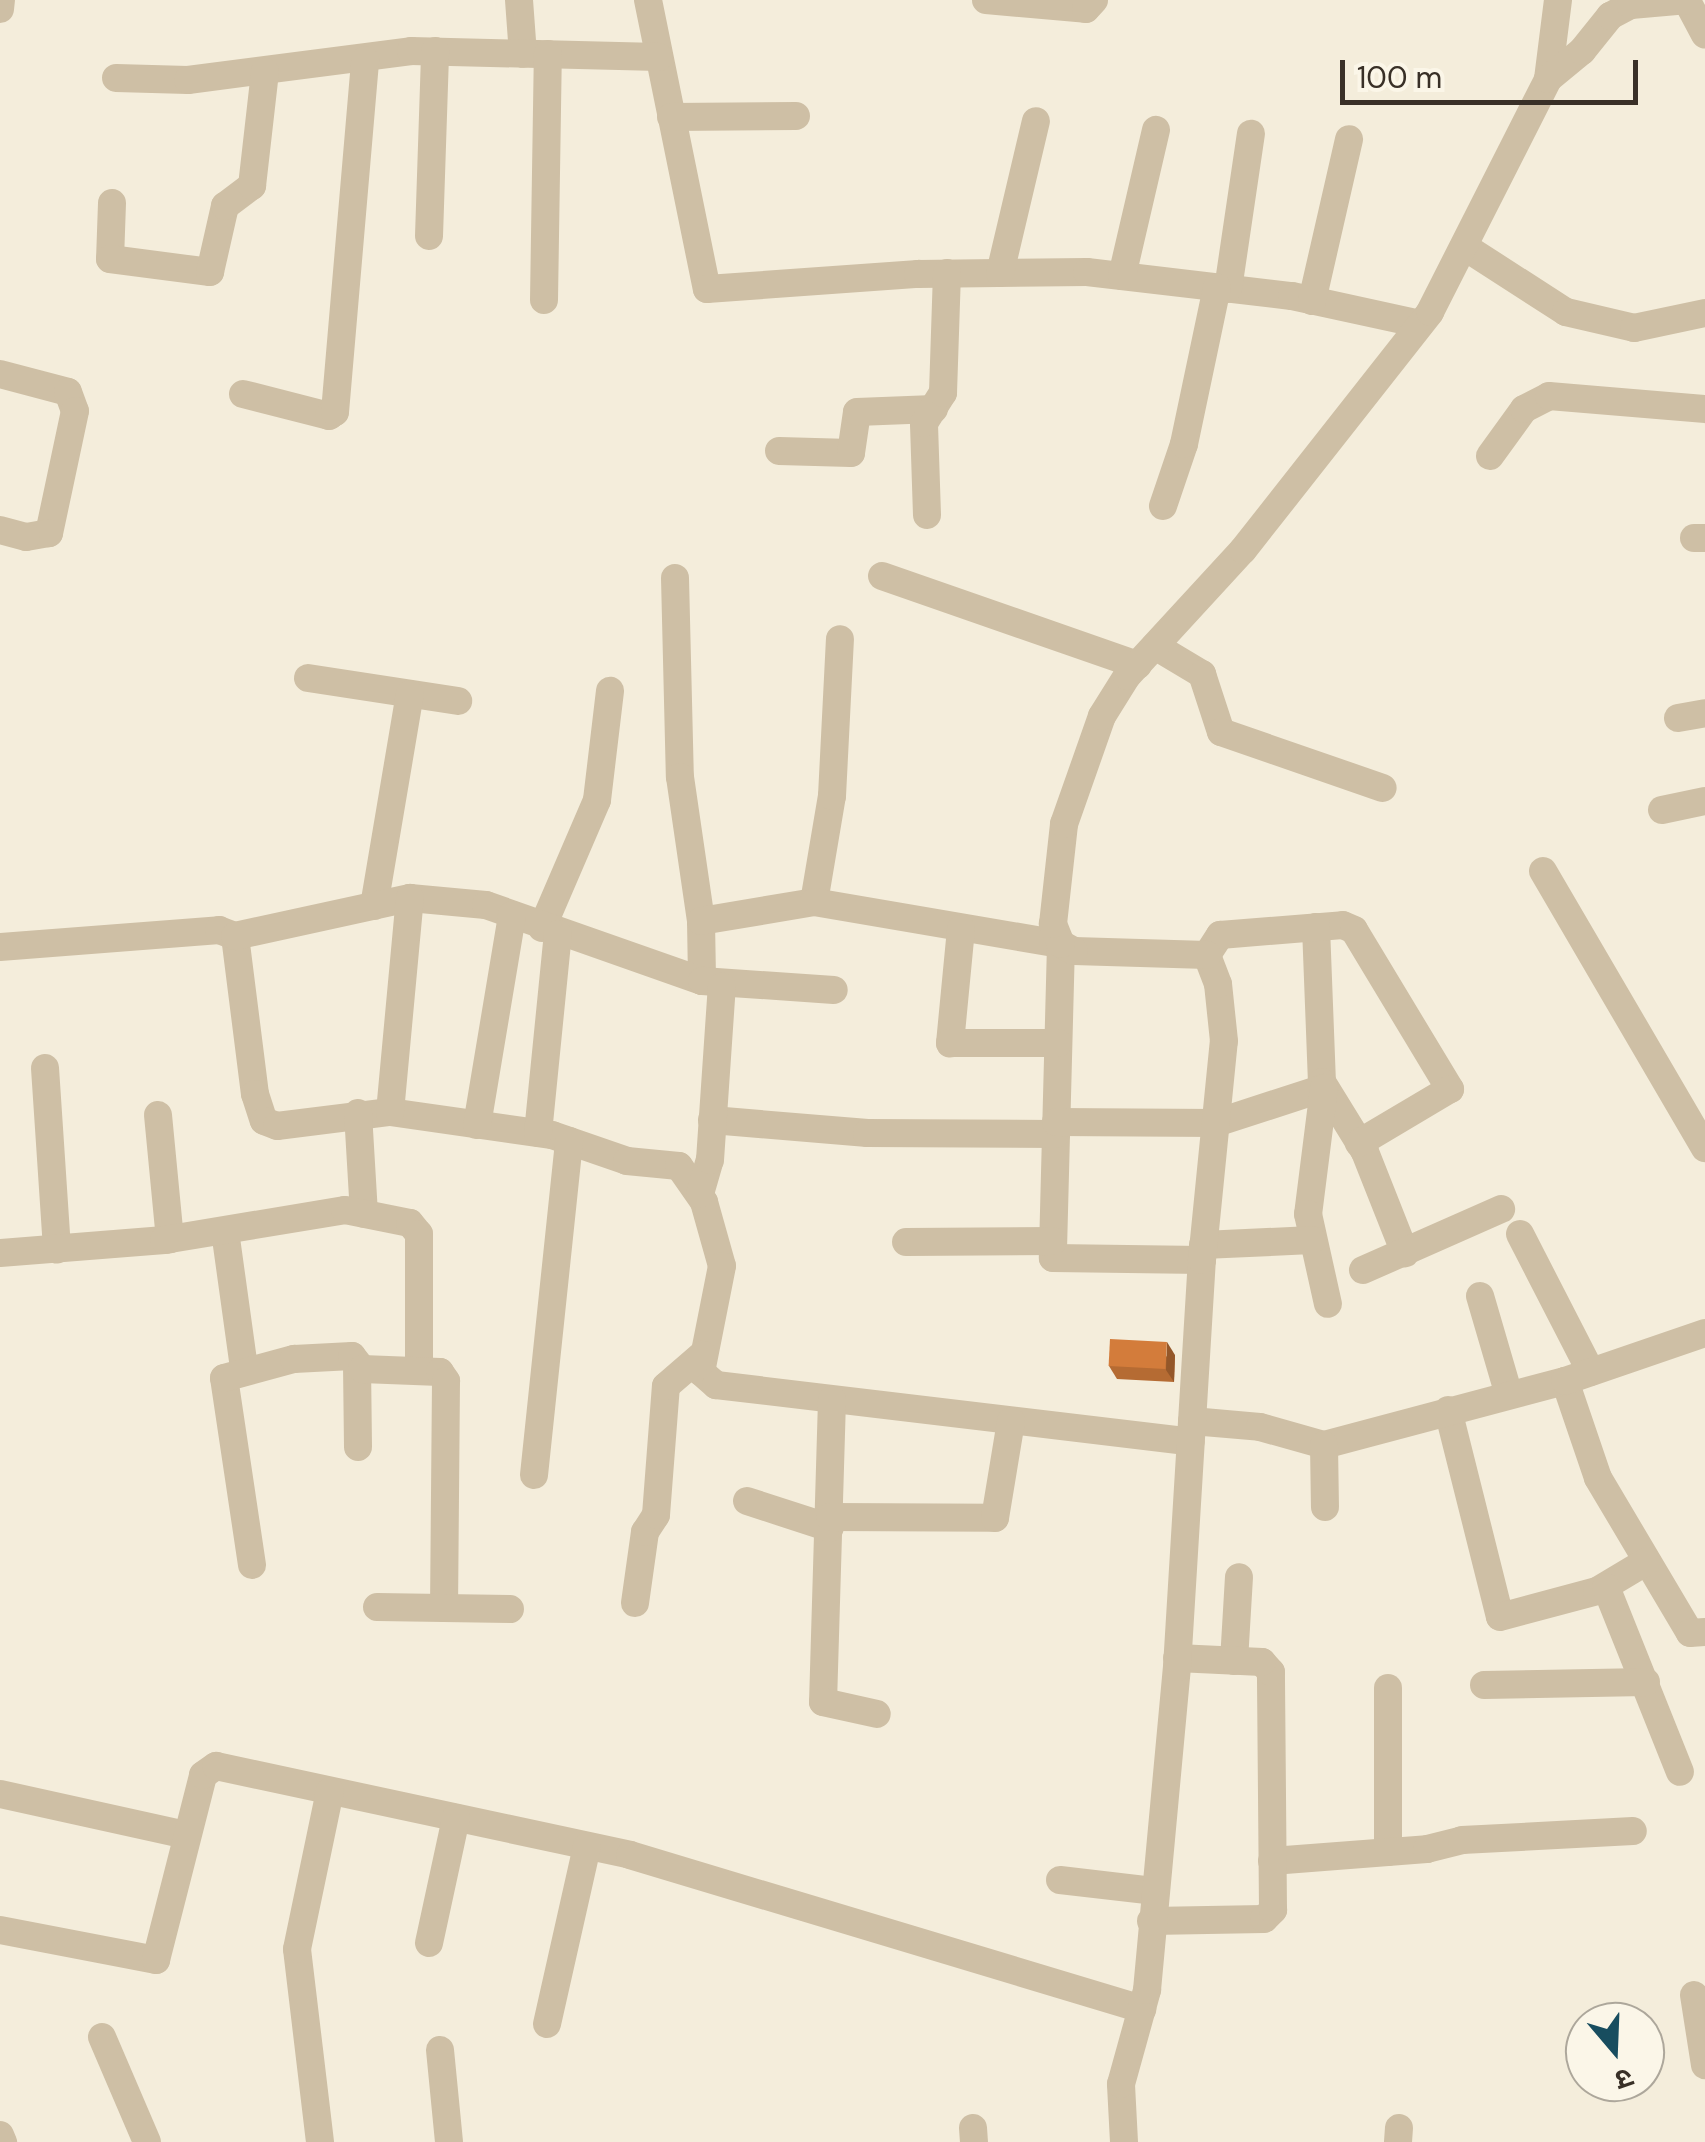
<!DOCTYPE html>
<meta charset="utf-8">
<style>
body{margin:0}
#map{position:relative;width:1705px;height:2142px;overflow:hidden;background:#f4eddb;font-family:"DM Sans","Noto Sans Devanagari",sans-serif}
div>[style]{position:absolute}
.minor>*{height:28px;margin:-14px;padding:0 14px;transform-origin:14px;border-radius:14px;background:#cebfa5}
.wall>*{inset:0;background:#b56b33}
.shaded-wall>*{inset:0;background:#945729}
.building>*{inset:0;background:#d37c3b;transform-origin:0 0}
span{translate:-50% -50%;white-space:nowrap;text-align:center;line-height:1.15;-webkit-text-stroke:8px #fbf6e8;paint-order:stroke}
.north{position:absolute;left:1565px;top:2002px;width:100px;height:100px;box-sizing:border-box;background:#fbf6e8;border:2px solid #ada79b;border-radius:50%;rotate:161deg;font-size:28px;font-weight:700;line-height:40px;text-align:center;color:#393027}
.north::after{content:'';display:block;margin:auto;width:35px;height:45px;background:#184d5f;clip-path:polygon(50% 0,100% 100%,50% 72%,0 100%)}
.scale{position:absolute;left:1340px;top:60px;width:298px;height:45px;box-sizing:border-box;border:5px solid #393027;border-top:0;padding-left:12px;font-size:30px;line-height:35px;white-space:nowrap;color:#393027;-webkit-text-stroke:8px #fbf6e8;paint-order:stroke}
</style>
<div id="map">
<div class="minor">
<i style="left:519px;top:0;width:54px;rotate:85.8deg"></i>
<i style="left:648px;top:0;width:295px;rotate:78.5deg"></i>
<i style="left:707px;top:289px;width:212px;rotate:-4.1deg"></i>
<i style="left:918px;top:274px;width:169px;rotate:-0.7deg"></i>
<i style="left:1087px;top:272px;width:206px;rotate:6.7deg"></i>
<i style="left:1292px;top:296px;width:131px;rotate:12.3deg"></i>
<i style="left:986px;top:0;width:100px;rotate:5.1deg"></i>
<i style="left:1086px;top:9px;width:12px;rotate:-48deg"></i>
<i style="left:1687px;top:1px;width:38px;rotate:62deg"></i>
<i style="left:0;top:9px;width:9px;rotate:-84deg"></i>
<i style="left:116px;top:78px;width:72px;rotate:1.6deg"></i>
<i style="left:188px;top:80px;width:225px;rotate:-7.4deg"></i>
<i style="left:411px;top:51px;width:248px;rotate:1.4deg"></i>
<i style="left:1548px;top:79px;width:80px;rotate:-82.8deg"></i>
<i style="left:671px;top:117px;width:125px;rotate:-0.5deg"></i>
<i style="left:112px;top:203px;width:56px;rotate:92deg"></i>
<i style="left:110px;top:259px;width:101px;rotate:7.4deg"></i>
<i style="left:210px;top:272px;width:68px;rotate:-77.2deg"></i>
<i style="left:225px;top:206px;width:34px;rotate:-37deg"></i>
<i style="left:252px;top:186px;width:115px;rotate:-83.5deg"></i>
<i style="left:429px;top:236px;width:185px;rotate:-88.1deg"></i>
<i style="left:1465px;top:247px;width:120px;rotate:32.8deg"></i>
<i style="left:1566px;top:312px;width:70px;rotate:13.2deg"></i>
<i style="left:1634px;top:328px;width:73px;rotate:-11.9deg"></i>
<i style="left:1000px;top:273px;width:156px;rotate:-76.7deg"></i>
<i style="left:1122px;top:276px;width:150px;rotate:-76.9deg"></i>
<i style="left:1228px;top:289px;width:157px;rotate:-81.6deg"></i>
<i style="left:544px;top:300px;width:246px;rotate:-89.1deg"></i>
<i style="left:1312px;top:301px;width:166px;rotate:-77.1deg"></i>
<i style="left:0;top:374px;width:70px;rotate:14.8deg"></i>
<i style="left:68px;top:392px;width:20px;rotate:70deg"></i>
<i style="left:75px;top:411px;width:125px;rotate:102deg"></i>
<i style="left:49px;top:533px;width:23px;rotate:170deg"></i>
<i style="left:26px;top:537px;width:27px;rotate:-165deg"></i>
<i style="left:243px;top:394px;width:89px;rotate:14.3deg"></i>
<i style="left:329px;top:416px;width:7px;rotate:-34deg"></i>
<i style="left:335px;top:412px;width:353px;rotate:-85.1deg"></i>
<i style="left:779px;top:451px;width:72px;rotate:1.6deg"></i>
<i style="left:851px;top:453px;width:41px;rotate:-81.7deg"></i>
<i style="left:857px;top:412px;width:77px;rotate:-2.2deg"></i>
<i style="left:1490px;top:456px;width:58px;rotate:-54.1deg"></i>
<i style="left:1524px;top:409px;width:28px;rotate:-27deg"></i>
<i style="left:1549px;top:396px;width:157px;rotate:4.8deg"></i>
<i style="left:1163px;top:506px;width:65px;rotate:-71.3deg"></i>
<i style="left:1184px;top:444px;width:160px;rotate:-78.1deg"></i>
<i style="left:927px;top:515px;width:92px;rotate:-91.9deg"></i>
<i style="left:924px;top:423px;width:36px;rotate:-58deg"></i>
<i style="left:943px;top:393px;width:120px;rotate:-88.1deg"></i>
<i style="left:1694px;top:538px;width:11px"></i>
<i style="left:882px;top:576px;width:271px;rotate:19.2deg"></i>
<i style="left:675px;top:578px;width:199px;rotate:88.6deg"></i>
<i style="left:680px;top:777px;width:146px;rotate:81.7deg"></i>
<i style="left:701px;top:921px;width:60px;rotate:89deg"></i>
<i style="left:1155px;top:646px;width:55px;rotate:30.8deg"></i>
<i style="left:1202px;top:674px;width:61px;rotate:71.9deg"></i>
<i style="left:1221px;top:732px;width:171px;rotate:19.1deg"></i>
<i style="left:308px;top:678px;width:152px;rotate:8.7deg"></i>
<i style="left:1678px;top:718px;width:27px;rotate:-10deg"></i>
<i style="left:1662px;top:810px;width:44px;rotate:-11.8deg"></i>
<i style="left:1543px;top:871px;width:321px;rotate:59.7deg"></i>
<i style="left:814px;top:902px;width:108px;rotate:-80.4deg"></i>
<i style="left:832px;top:796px;width:157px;rotate:-87.1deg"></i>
<i style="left:374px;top:906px;width:215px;rotate:-80.4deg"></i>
<i style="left:701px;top:921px;width:115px;rotate:-9.5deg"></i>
<i style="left:814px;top:902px;width:251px;rotate:9.7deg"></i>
<i style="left:1061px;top:944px;width:314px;rotate:91.5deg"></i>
<i style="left:1053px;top:1258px;width:149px;rotate:0.8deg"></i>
<i style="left:1316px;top:927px;width:155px;rotate:87.8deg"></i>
<i style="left:1322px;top:1082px;width:82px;rotate:58.4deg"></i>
<i style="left:1365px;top:1152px;width:109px;rotate:68.4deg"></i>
<i style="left:542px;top:928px;width:139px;rotate:-66.7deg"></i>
<i style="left:597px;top:800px;width:110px;rotate:-83.2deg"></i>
<i style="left:961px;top:929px;width:115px;rotate:95.5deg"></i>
<i style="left:950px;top:1043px;width:108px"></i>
<i style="left:235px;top:936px;width:159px;rotate:82.8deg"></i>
<i style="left:255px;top:1094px;width:28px;rotate:72deg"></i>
<i style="left:264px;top:1121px;width:14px;rotate:21deg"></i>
<i style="left:277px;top:1126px;width:114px;rotate:-7.1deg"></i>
<i style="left:390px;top:1112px;width:164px;rotate:8.1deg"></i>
<i style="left:552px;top:1135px;width:79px;rotate:19.1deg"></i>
<i style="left:627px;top:1161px;width:52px;rotate:5.5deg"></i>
<i style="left:679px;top:1166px;width:44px;rotate:55.2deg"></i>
<i style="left:704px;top:1202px;width:66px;rotate:74.3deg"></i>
<i style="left:722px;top:1266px;width:108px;rotate:101.2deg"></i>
<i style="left:701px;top:1372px;width:20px;rotate:41deg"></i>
<i style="left:716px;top:1385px;width:478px;rotate:6.8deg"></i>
<i style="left:0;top:947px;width:220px;rotate:-4.4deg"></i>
<i style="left:219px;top:930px;width:17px;rotate:21deg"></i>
<i style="left:235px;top:936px;width:179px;rotate:-12.3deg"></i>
<i style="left:410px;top:898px;width:76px;rotate:5.3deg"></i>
<i style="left:486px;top:905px;width:229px;rotate:19.4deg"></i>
<i style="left:702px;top:981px;width:132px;rotate:3.9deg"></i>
<i style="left:1207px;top:955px;width:24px;rotate:-57deg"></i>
<i style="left:1220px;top:935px;width:123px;rotate:-4.6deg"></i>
<i style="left:1343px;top:925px;width:12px;rotate:24deg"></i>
<i style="left:1354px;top:930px;width:186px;rotate:58.9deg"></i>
<i style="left:1450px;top:1089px;width:106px;rotate:149.3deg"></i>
<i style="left:45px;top:1068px;width:182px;rotate:86.2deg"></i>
<i style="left:390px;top:1112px;width:215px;rotate:-84.7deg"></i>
<i style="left:358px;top:1113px;width:101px;rotate:86.6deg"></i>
<i style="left:158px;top:1115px;width:125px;rotate:84.5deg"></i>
<i style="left:712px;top:1120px;width:156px;rotate:4.8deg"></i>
<i style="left:867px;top:1133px;width:189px;rotate:0.3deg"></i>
<i style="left:1056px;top:1122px;width:160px;rotate:0.4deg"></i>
<i style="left:1216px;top:1123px;width:114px;rotate:-18deg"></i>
<i style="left:1324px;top:1088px;width:127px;rotate:97.2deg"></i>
<i style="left:1308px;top:1214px;width:92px;rotate:77.5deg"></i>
<i style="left:477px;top:1125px;width:213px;rotate:-80.5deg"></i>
<i style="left:538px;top:1133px;width:200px;rotate:-84.3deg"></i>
<i style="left:700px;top:1194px;width:35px;rotate:-74deg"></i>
<i style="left:710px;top:1160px;width:174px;rotate:-86.1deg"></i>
<i style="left:225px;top:1231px;width:138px;rotate:82.1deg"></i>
<i style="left:1520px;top:1234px;width:155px;rotate:62.8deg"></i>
<i style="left:906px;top:1242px;width:147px;rotate:-0.4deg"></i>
<i style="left:1203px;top:1245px;width:109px;rotate:-2.6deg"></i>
<i style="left:0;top:1253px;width:165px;rotate:-4.5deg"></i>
<i style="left:164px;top:1240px;width:183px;rotate:-9.4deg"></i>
<i style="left:345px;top:1210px;width:66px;rotate:11.3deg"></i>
<i style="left:410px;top:1223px;width:14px;rotate:51deg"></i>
<i style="left:419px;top:1234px;width:137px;rotate:90deg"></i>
<i style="left:1363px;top:1270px;width:151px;rotate:-23.8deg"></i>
<i style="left:1480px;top:1296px;width:103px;rotate:73.7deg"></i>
<i style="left:357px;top:1365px;width:82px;rotate:89.3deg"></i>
<i style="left:1565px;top:1381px;width:102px;rotate:71.2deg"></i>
<i style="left:1598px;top:1478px;width:180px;rotate:59.3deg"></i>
<i style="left:1690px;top:1633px;width:15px;rotate:-4deg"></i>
<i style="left:832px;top:1400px;width:302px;rotate:91.7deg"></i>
<i style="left:823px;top:1702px;width:55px;rotate:12.5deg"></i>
<i style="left:1448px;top:1410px;width:213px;rotate:75.9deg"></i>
<i style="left:1500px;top:1617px;width:100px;rotate:-15deg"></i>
<i style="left:1597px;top:1591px;width:58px;rotate:-31deg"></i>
<i style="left:1192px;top:1421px;width:68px;rotate:5deg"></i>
<i style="left:1260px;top:1427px;width:66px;rotate:15.7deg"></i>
<i style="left:1324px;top:1445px;width:249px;rotate:-14.9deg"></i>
<i style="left:1565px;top:1381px;width:148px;rotate:-18.9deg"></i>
<i style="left:1324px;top:1445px;width:62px;rotate:89.1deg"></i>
<i style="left:534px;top:1475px;width:336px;rotate:-84deg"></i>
<i style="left:747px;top:1501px;width:87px;rotate:18deg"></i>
<i style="left:830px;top:1517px;width:165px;rotate:0.3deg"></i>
<i style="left:995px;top:1518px;width:98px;rotate:-80.6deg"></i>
<i style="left:252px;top:1565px;width:189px;rotate:-98.5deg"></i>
<i style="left:224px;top:1378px;width:73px;rotate:-15.2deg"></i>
<i style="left:294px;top:1359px;width:58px;rotate:-3deg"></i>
<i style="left:352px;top:1356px;width:16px;rotate:52deg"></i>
<i style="left:362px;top:1369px;width:78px;rotate:2.2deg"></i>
<i style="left:440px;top:1372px;width:11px;rotate:56deg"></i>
<i style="left:446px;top:1381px;width:227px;rotate:90.5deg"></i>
<i style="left:1606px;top:1587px;width:199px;rotate:68.2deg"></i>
<i style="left:635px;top:1603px;width:72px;rotate:-82deg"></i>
<i style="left:645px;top:1532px;width:20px;rotate:-57deg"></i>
<i style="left:656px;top:1515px;width:129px;rotate:-85.6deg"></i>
<i style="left:666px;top:1386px;width:48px;rotate:-40.7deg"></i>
<i style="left:377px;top:1607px;width:133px;rotate:0.9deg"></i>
<i style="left:1234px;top:1661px;width:84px;rotate:-86.6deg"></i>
<i style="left:1484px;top:1685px;width:162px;rotate:-1.1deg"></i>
<i style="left:1388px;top:1688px;width:164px;rotate:90deg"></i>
<i style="left:0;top:1794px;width:190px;rotate:12.4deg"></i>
<i style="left:1272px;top:1861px;width:155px;rotate:-4.4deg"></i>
<i style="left:1427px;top:1849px;width:36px;rotate:-14deg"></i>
<i style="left:1462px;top:1840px;width:171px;rotate:-3deg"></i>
<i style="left:1060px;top:1880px;width:94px;rotate:6.7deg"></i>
<i style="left:1151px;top:1921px;width:113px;rotate:-1deg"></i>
<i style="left:1264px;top:1919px;width:13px;rotate:-45deg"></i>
<i style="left:1273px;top:1910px;width:238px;rotate:-90.5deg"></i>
<i style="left:1271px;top:1672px;width:13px;rotate:-132deg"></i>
<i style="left:1262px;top:1662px;width:85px;rotate:-177.3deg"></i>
<i style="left:0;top:1930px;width:159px;rotate:10.9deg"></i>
<i style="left:156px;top:1960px;width:191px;rotate:-75.7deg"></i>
<i style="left:203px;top:1775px;width:16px;rotate:-35deg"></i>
<i style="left:216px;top:1766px;width:423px;rotate:12.1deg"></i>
<i style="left:630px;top:1855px;width:535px;rotate:16.74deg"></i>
<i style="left:429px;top:1943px;width:128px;rotate:-77.8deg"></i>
<i style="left:1694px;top:1995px;width:71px;rotate:81.1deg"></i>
<i style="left:547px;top:2024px;width:182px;rotate:-77.3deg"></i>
<i style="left:102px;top:2037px;width:114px;rotate:66.8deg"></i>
<i style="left:440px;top:2050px;width:92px;rotate:84.4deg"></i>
<i style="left:973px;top:2128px;width:14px;rotate:86deg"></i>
<i style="left:0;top:2135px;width:8px;rotate:67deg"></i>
<i style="left:320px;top:2142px;width:194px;rotate:-96.8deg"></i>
<i style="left:297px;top:1949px;width:161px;rotate:-78.2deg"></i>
<i style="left:1124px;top:2142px;width:58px;rotate:-93deg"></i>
<i style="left:1121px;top:2084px;width:98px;rotate:-74.5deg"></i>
<i style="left:1147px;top:1990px;width:324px;rotate:-84.7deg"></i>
<i style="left:1177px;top:1667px;width:408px;rotate:-86.5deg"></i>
<i style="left:1202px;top:1260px;width:220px;rotate:-84.3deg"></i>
<i style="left:1224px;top:1041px;width:57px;rotate:-96deg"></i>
<i style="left:1218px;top:984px;width:31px;rotate:-111deg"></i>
<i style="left:1207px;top:955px;width:133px;rotate:-178.3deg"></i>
<i style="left:1074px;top:951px;width:15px;rotate:-152deg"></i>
<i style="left:1061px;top:944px;width:22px;rotate:-112deg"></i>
<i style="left:1053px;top:924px;width:101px;rotate:-83.7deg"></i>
<i style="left:1064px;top:824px;width:114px;rotate:-70.6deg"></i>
<i style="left:1102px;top:716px;width:47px;rotate:-58deg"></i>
<i style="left:1127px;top:676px;width:171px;rotate:-47.4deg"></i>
<i style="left:1243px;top:550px;width:303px;rotate:-51.8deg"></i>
<i style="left:1430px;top:312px;width:261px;rotate:-63.1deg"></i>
<i style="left:1548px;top:79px;width:44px;rotate:-39.5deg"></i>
<i style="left:1582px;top:51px;width:45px;rotate:-51.3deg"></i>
<i style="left:1610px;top:16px;width:24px;rotate:-28deg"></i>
<i style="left:1631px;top:5px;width:57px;rotate:-5deg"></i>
<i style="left:1398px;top:2142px;width:14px;rotate:-86deg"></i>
</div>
<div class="wall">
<i style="clip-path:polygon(1175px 1355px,1174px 1382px,1117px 1379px,1109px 1366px)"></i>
</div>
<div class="shaded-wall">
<i style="clip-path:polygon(1167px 1342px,1175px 1355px,1174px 1382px,1166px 1370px)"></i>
</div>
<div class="building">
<i style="left:1110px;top:1339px;width:57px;height:27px;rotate:3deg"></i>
</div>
<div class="north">उ</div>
<div class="scale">100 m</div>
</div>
